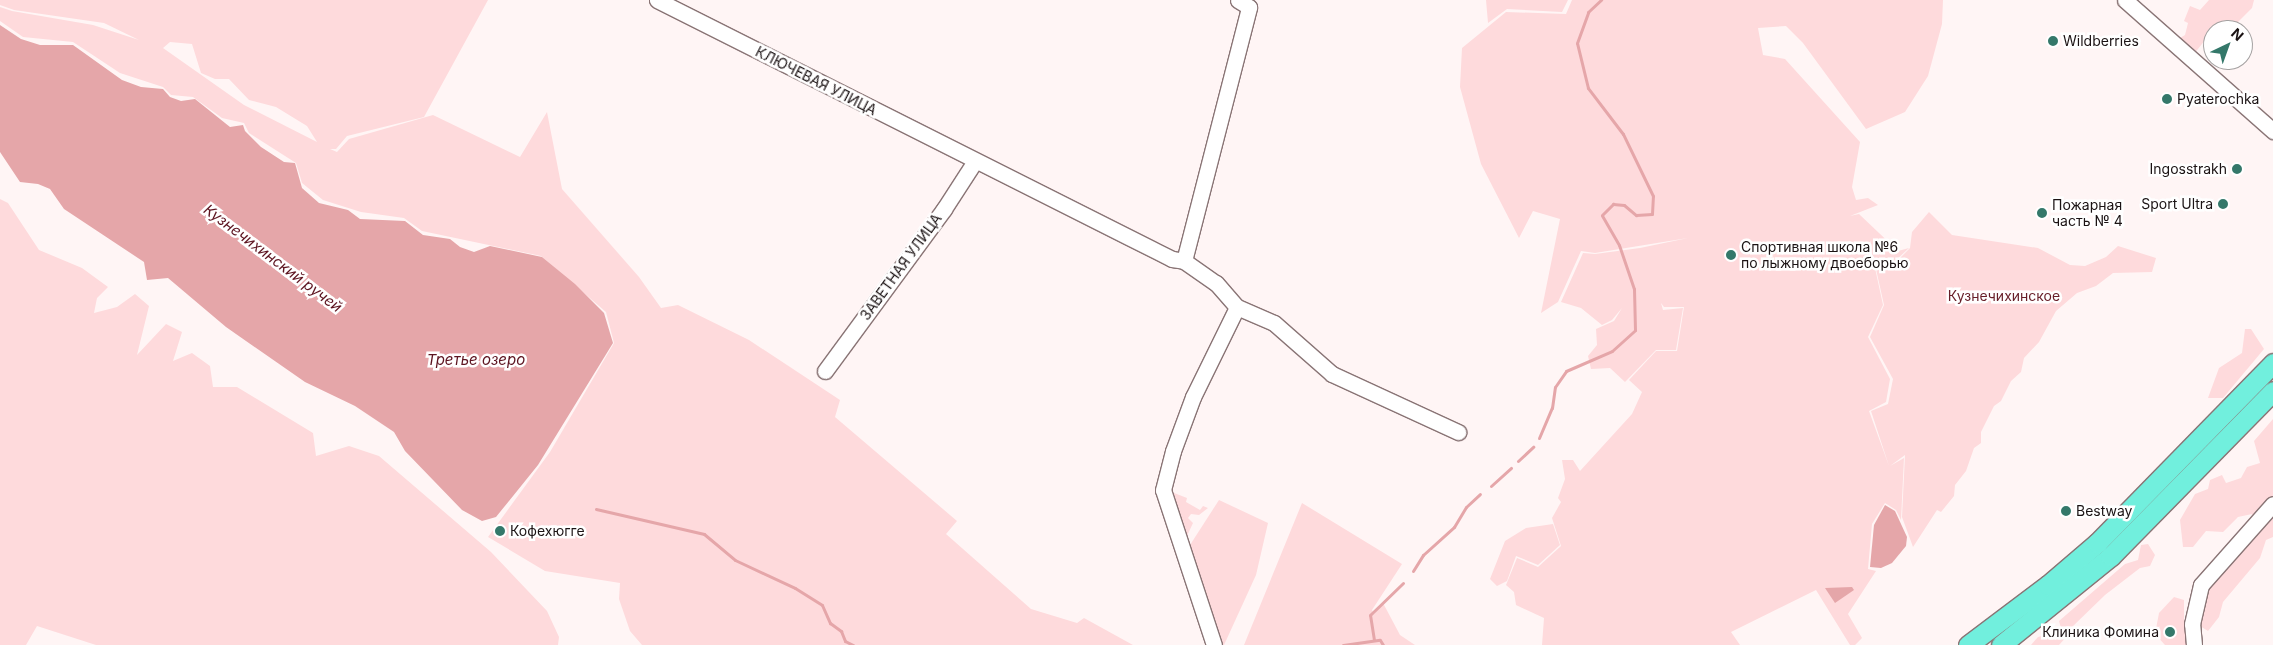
<!DOCTYPE html>
<meta charset="utf-8">
<style>
body{margin:0}
#map{position:relative;width:2273px;height:645px;overflow:hidden;background:#fff5f5;font-family:Inter,sans-serif}
div>[style]{position:absolute}
.green>*{inset:0;background:#fedadc}
.water>*{inset:0;background:#e5a6a9}
.stream>*{height:3px;margin:-1.5px;padding:0 1.5px;transform-origin:1.5px;border-radius:1.5px;background:#e5a6a9}
.roads{filter:drop-shadow(1px 0 #897475) drop-shadow(-1px 0 #897475) drop-shadow(0 1px #897475) drop-shadow(0 -1px #897475)}
.minor>*{height:15px;margin:-7.5px;padding:0 7.5px;transform-origin:7.5px;border-radius:7.5px;background:#fff}
.major>*{height:19px;margin:-9.5px;padding:0 9.5px;transform-origin:9.5px;border-radius:9.5px;background:#71efdd}
.dots>*{width:14px;height:14px;translate:-50% -50%;box-sizing:border-box;border:2px solid #fff;border-radius:50%}
span{translate:-50% -50%;white-space:nowrap;text-align:center;line-height:1.15;-webkit-text-stroke:5px #fff;paint-order:stroke}
.poi-label{font-size:14px;color:#1b1314}
.left{translate:0 -50%;text-align:left}
.right{translate:-100% -50%;text-align:right}
.street-label{font-size:14px;color:#1b1314}
.park-label{font-size:14px;color:#671e28}
.water-label{font-size:15px;color:#5d1420;font-style:italic}
.north{position:absolute;left:2203px;top:20px;width:50px;height:50px;box-sizing:border-box;background:#fff;border:1px solid #a4a1a1;border-radius:50%;rotate:42deg;font-size:14px;font-weight:700;line-height:20px;text-align:center;color:#1b1314}
.north::after{content:'';display:block;margin:auto;width:18px;height:22px;background:#34786a;clip-path:polygon(50% 0,100% 100%,50% 72%,0 100%)}
</style>
<div id="map">
<div class="green">
<i style="clip-path:polygon(evenodd,0 0,488px 0,424px 117px,347px 136px,336px 149px,330px 149px,337px 152px,349px 139px,433px 115px,520px 157px,547px 112px,562px 189px,639px 277px,661px 308px,678px 305px,749px 340px,840px 400px,835px 417px,957px 521px,946px 534px,1031px 609px,1077px 623px,1084px 618px,1133px 645px,642px 645px,630px 631px,619px 599px,620px 583px,545px 571px,488px 537px,550px 452px,614px 343px,606px 312px,541px 256px,422px 231px,404px 218px,361px 212px,323px 200px,302px 183px,296px 163px,249px 133px,244px 123px,222px 118px,193px 97px,171px 95px,163px 87px,120px 73px,73px 42px,23px 37px,0 21px,0 7px,12px 11px,93px 25px,139px 40px,104px 23px,14px 10px,0 5px,0 0,170px 42px,192px 44px,201px 73px,215px 79px,229px 79px,249px 100px,276px 107px,307px 126px,317px 142px,244px 105px,163px 48px,170px 42px)"></i>
<i style="clip-path:polygon(1486px 0,1568px 0,1562px 12px,1507px 9px,1488px 23px)"></i>
<i style="clip-path:polygon(1572px 0,1943px 0,1942px 24px,1928px 76px,1905px 112px,1866px 129px,1803px 43px,1786px 26px,1758px 28px,1763px 55px,1785px 59px,1860px 142px,1852px 187px,1856px 200px,1868px 198px,1878px 205px,1850px 216px,1859px 214px,1898px 251px,1909px 248px,1895px 261px,1875px 268px,1883px 305px,1868px 337px,1890px 379px,1886px 402px,1869px 411px,1889px 466px,1871px 411px,1888px 404px,1893px 379px,1870px 337px,1884px 305px,1876px 269px,1895px 263px,1910px 248px,1912px 232px,1929px 212px,1952px 235px,2038px 248px,2070px 265px,2085px 266px,2106px 257px,2118px 246px,2156px 258px,2152px 272px,2113px 273px,2096px 286px,2077px 293px,2056px 311px,2039px 342px,2024px 358px,2021px 372px,2011px 381px,2001px 401px,1994px 406px,1981px 432px,1981px 443px,1974px 448px,1966px 471px,1955px 485px,1954px 496px,1941px 512px,1937px 510px,1913px 547px,1902px 517px,1905px 455px,1890px 466px,1904px 458px,1901px 520px,1896px 510px,1885px 503px,1872px 524px,1868px 569px,1876px 571px,1848px 614px,1862px 638px,1855px 645px,1850px 645px,1816px 590px,1731px 632px,1740px 645px,1542px 645px,1544px 618px,1516px 605px,1514px 592px,1506px 585px,1517px 558px,1538px 567px,1561px 546px,1552px 518px,1561px 502px,1558px 498px,1565px 479px,1562px 460px,1573px 460px,1580px 471px,1632px 414px,1642px 392px,1629px 380px,1656px 351px,1677px 351px,1684px 307px,1664px 307px,1661px 303px,1663px 310px,1683px 308px,1676px 350px,1656px 350px,1625px 382px,1610px 368px,1591px 369px,1588px 356px,1597px 345px,1596px 329px,1614px 321px,1622px 308px,1612px 320px,1602px 325px,1581px 308px,1561px 302px,1583px 253px,1595px 254px,1640px 248px,1688px 238px,1595px 253px,1581px 251px,1558px 302px,1541px 313px,1560px 219px,1533px 211px,1519px 238px,1481px 164px,1460px 87px,1462px 48px,1506px 12px,1566px 14px)"></i>
<i style="clip-path:polygon(2209px 0,2254px 0,2252px 8px,2230px 30px,2213px 30px,2194px 54px,2180px 38px,2185px 35px,2188px 23px,2184px 21px,2190px 6px,2200px 10px)"></i>
<i style="clip-path:polygon(0 199px,8px 203px,39px 250px,82px 268px,108px 287px,97px 298px,94px 313px,117px 307px,135px 294px,149px 306px,137px 355px,166px 324px,182px 332px,173px 361px,192px 353px,210px 366px,213px 387px,237px 387px,313px 433px,316px 456px,349px 446px,379px 456px,491px 552px,547px 611px,559px 637px,558px 645px,96px 645px,37px 626px,26px 645px,0 645px)"></i>
<i style="clip-path:polygon(2245px 329px,2251px 329px,2264px 349px,2223px 398px,2208px 398px,2219px 368px,2242px 353px)"></i>
<i style="clip-path:polygon(2273px 419px,2273px 537px,2266px 540px,2260px 558px,2223px 602px,2219px 617px,2208px 631px,2200px 626px,2201px 593px,2251px 534px,2252px 514px,2238px 517px,2223px 532px,2206px 531px,2193px 547px,2183px 547px,2180px 520px,2195px 494px,2208px 489px,2210px 480px,2222px 475px,2226px 483px,2241px 478px,2247px 467px,2260px 463px,2254px 441px)"></i>
<i style="clip-path:polygon(1169px 491px,1187px 498px,1186px 502px,1200px 510px,1203px 506px,1208px 508px,1199px 515px,1191px 514px,1188px 518px,1193px 523px,1186px 538px)"></i>
<i style="clip-path:polygon(1219px 500px,1268px 523px,1256px 575px,1224px 645px,1221px 645px,1190px 545px)"></i>
<i style="clip-path:polygon(1302px 503px,1402px 564px,1372px 610px,1374px 614px,1383px 603px,1400px 635px,1415px 645px,1244px 645px)"></i>
<i style="clip-path:polygon(1553px 524px,1560px 545px,1538px 565px,1516px 556px,1507px 581px,1497px 586px,1490px 579px,1505px 541px,1526px 528px)"></i>
<i style="clip-path:polygon(2148px 544px,2155px 555px,2150px 566px,2140px 568px,2105px 595px,2071px 628px,2061px 628px,2059px 621px,2125px 564px,2138px 560px,2141px 545px)"></i>
<i style="clip-path:polygon(2174px 597px,2184px 600px,2184px 626px,2191px 636px,2189px 645px,2165px 645px,2155px 634px,2159px 613px)"></i>
<i style="clip-path:polygon(2056px 632px,2068px 635px,2059px 645px,2031px 645px,2038px 637px)"></i>
</div>
<div class="water">
<i style="clip-path:polygon(0 25px,21px 39px,40px 45px,73px 45px,122px 80px,141px 87px,163px 89px,170px 97px,181px 101px,195px 99px,230px 127px,243px 125px,245px 131px,261px 147px,284px 162px,295px 163px,302px 188px,319px 203px,348px 210px,360px 219px,405px 221px,423px 235px,450px 239px,460px 247px,474px 252px,490px 246px,542px 257px,575px 284px,604px 313px,613px 343px,538px 465px,496px 517px,482px 521px,462px 510px,405px 451px,394px 432px,355px 406px,305px 382px,226px 327px,168px 278px,147px 280px,144px 262px,64px 209px,50px 189px,38px 184px,20px 182px,0 152px)"></i>
<i style="clip-path:polygon(1885px 505px,1895px 511px,1907px 537px,1906px 546px,1892px 563px,1881px 568px,1870px 567px,1874px 525px)"></i>
<i style="clip-path:polygon(1852px 587px,1854px 590px,1835px 603px,1825px 588px)"></i>
</div>
<div class="stream">
<i style="left:1539px;top:438px;width:33px;rotate:-67deg"></i>
<i style="left:1552px;top:408px;width:21px;rotate:-82deg"></i>
<i style="left:1555px;top:387px;width:19px;rotate:-55deg"></i>
<i style="left:1566px;top:371px;width:50px;rotate:-23.5deg"></i>
<i style="left:1612px;top:351px;width:31px;rotate:-42deg"></i>
<i style="left:1635px;top:330px;width:41px;rotate:-91.4deg"></i>
<i style="left:1634px;top:289px;width:46px;rotate:-108.8deg"></i>
<i style="left:1619px;top:245px;width:34px;rotate:-120deg"></i>
<i style="left:1602px;top:215px;width:16px;rotate:-45deg"></i>
<i style="left:1613px;top:204px;width:11px;rotate:5deg"></i>
<i style="left:1624px;top:205px;width:16px;rotate:40deg"></i>
<i style="left:1636px;top:215px;width:16px;rotate:-4deg"></i>
<i style="left:1652px;top:214px;width:18px;rotate:-87deg"></i>
<i style="left:1653px;top:196px;width:69px;rotate:-115.8deg"></i>
<i style="left:1623px;top:134px;width:58px;rotate:-127.3deg"></i>
<i style="left:1588px;top:88px;width:46px;rotate:-103.7deg"></i>
<i style="left:1577px;top:43px;width:33px;rotate:-70deg"></i>
<i style="left:1588px;top:12px;width:18px;rotate:-43deg"></i>
<i style="left:1518px;top:461px;width:21px;rotate:-43deg"></i>
<i style="left:1491px;top:486px;width:27px;rotate:-42deg"></i>
<i style="left:596px;top:509px;width:111px;rotate:13deg"></i>
<i style="left:704px;top:534px;width:40px;rotate:40deg"></i>
<i style="left:735px;top:560px;width:66px;rotate:25deg"></i>
<i style="left:795px;top:588px;width:32px;rotate:32deg"></i>
<i style="left:822px;top:605px;width:20px;rotate:66deg"></i>
<i style="left:830px;top:623px;width:14px;rotate:36deg"></i>
<i style="left:841px;top:631px;width:11px;rotate:68deg"></i>
<i style="left:845px;top:641px;width:9px;rotate:27deg"></i>
<i style="left:1413px;top:571px;width:19px;rotate:-58deg"></i>
<i style="left:1423px;top:555px;width:42px;rotate:-42.1deg"></i>
<i style="left:1454px;top:527px;width:23px;rotate:-59deg"></i>
<i style="left:1466px;top:507px;width:19px;rotate:-43deg"></i>
<i style="left:1374px;top:640px;width:25px;rotate:-99deg"></i>
<i style="left:1370px;top:615px;width:46px;rotate:-44.1deg"></i>
<i style="left:1343px;top:645px;width:37px;rotate:-8deg"></i>
<i style="left:1380px;top:640px;width:6px;rotate:59deg"></i>
</div>
<div class="roads">
<div class="minor">
<i style="left:657px;top:0;width:576px;rotate:26.7deg"></i>
<i style="left:1172px;top:259px;width:12px;rotate:9deg"></i>
<i style="left:1184px;top:261px;width:262px;rotate:-75.6deg"></i>
<i style="left:1249px;top:7px;width:13px;rotate:-148deg"></i>
<i style="left:2125px;top:0;width:198px;rotate:41.5deg"></i>
<i style="left:1184px;top:261px;width:39px;rotate:35deg"></i>
<i style="left:1216px;top:283px;width:32px;rotate:49deg"></i>
<i style="left:1237px;top:307px;width:40px;rotate:23.4deg"></i>
<i style="left:1274px;top:323px;width:77px;rotate:41.3deg"></i>
<i style="left:1332px;top:374px;width:139px;rotate:24.7deg"></i>
<i style="left:825px;top:371px;width:201px;rotate:-53.7deg"></i>
<i style="left:944px;top:209px;width:57px;rotate:-57.1deg"></i>
<i style="left:1214px;top:645px;width:163px;rotate:-108.2deg"></i>
<i style="left:1163px;top:490px;width:40px;rotate:-75.6deg"></i>
<i style="left:1173px;top:451px;width:58px;rotate:-69.7deg"></i>
<i style="left:1193px;top:397px;width:100px;rotate:-63.9deg"></i>
<i style="left:2194px;top:645px;width:21px;rotate:-95deg"></i>
<i style="left:2192px;top:624px;width:40px;rotate:-77deg"></i>
<i style="left:2201px;top:585px;width:108px;rotate:-48.4deg"></i>
</div>
<div class="major">
<i style="left:1968px;top:645px;width:100px;rotate:-36.9deg"></i>
<i style="left:2048px;top:585px;width:65px;rotate:-40.6deg"></i>
<i style="left:2097px;top:543px;width:252px;rotate:-45.6deg"></i>
<i style="left:2001px;top:645px;width:141px;rotate:-39deg"></i>
<i style="left:2111px;top:556px;width:231px;rotate:-45.5deg"></i>
</div>
</div>
<div class="dots">
<i style="left:2053px;top:41px;background:#34786a"></i>
<i style="left:2167px;top:99px;background:#34786a"></i>
<i style="left:2237px;top:169px;background:#34786a"></i>
<i style="left:2223px;top:204px;background:#34786a"></i>
<i style="left:2042px;top:213px;background:#34786a"></i>
<i style="left:1731px;top:255px;background:#34786a"></i>
<i style="left:2066px;top:511px;background:#34786a"></i>
<i style="left:500px;top:531px;background:#34786a"></i>
<i style="left:2170px;top:632px;background:#34786a"></i>
</div>
<div class="poi-label">
<span class="left" style="left:2063px;top:41px">Wildberries</span>
<span class="left" style="left:2177px;top:99px">Pyaterochka</span>
<span class="right" style="left:2227px;top:169px">Ingosstrakh</span>
<span class="right" style="left:2213px;top:204px">Sport Ultra</span>
<span class="left" style="left:2052px;top:213px">Пожарная<br>часть № 4</span>
<span class="left" style="left:1741px;top:255px">Спортивная школа №6<br>по лыжному двоеборью</span>
<span class="left" style="left:2076px;top:511px">Bestway</span>
<span class="left" style="left:510px;top:531px">Кофехюгге</span>
<span class="right" style="left:2159px;top:632px">Клиника Фомина</span>
</div>
<div class="street-label">
<span style="left:816px;top:81px;rotate:27deg">КЛЮЧЕВАЯ УЛИЦА</span>
<span style="left:901px;top:267px;rotate:-54deg">ЗАВЕТНАЯ УЛИЦА</span>
</div>
<div class="park-label">
<span style="left:2004px;top:296px">Кузнечихинское</span>
</div>
<div class="water-label">
<span style="left:273px;top:258px;rotate:37deg">Кузнечихинский ручей</span>
<span style="left:476px;top:360px">Третье озеро</span>
</div>
<div class="north">N</div>
</div>
